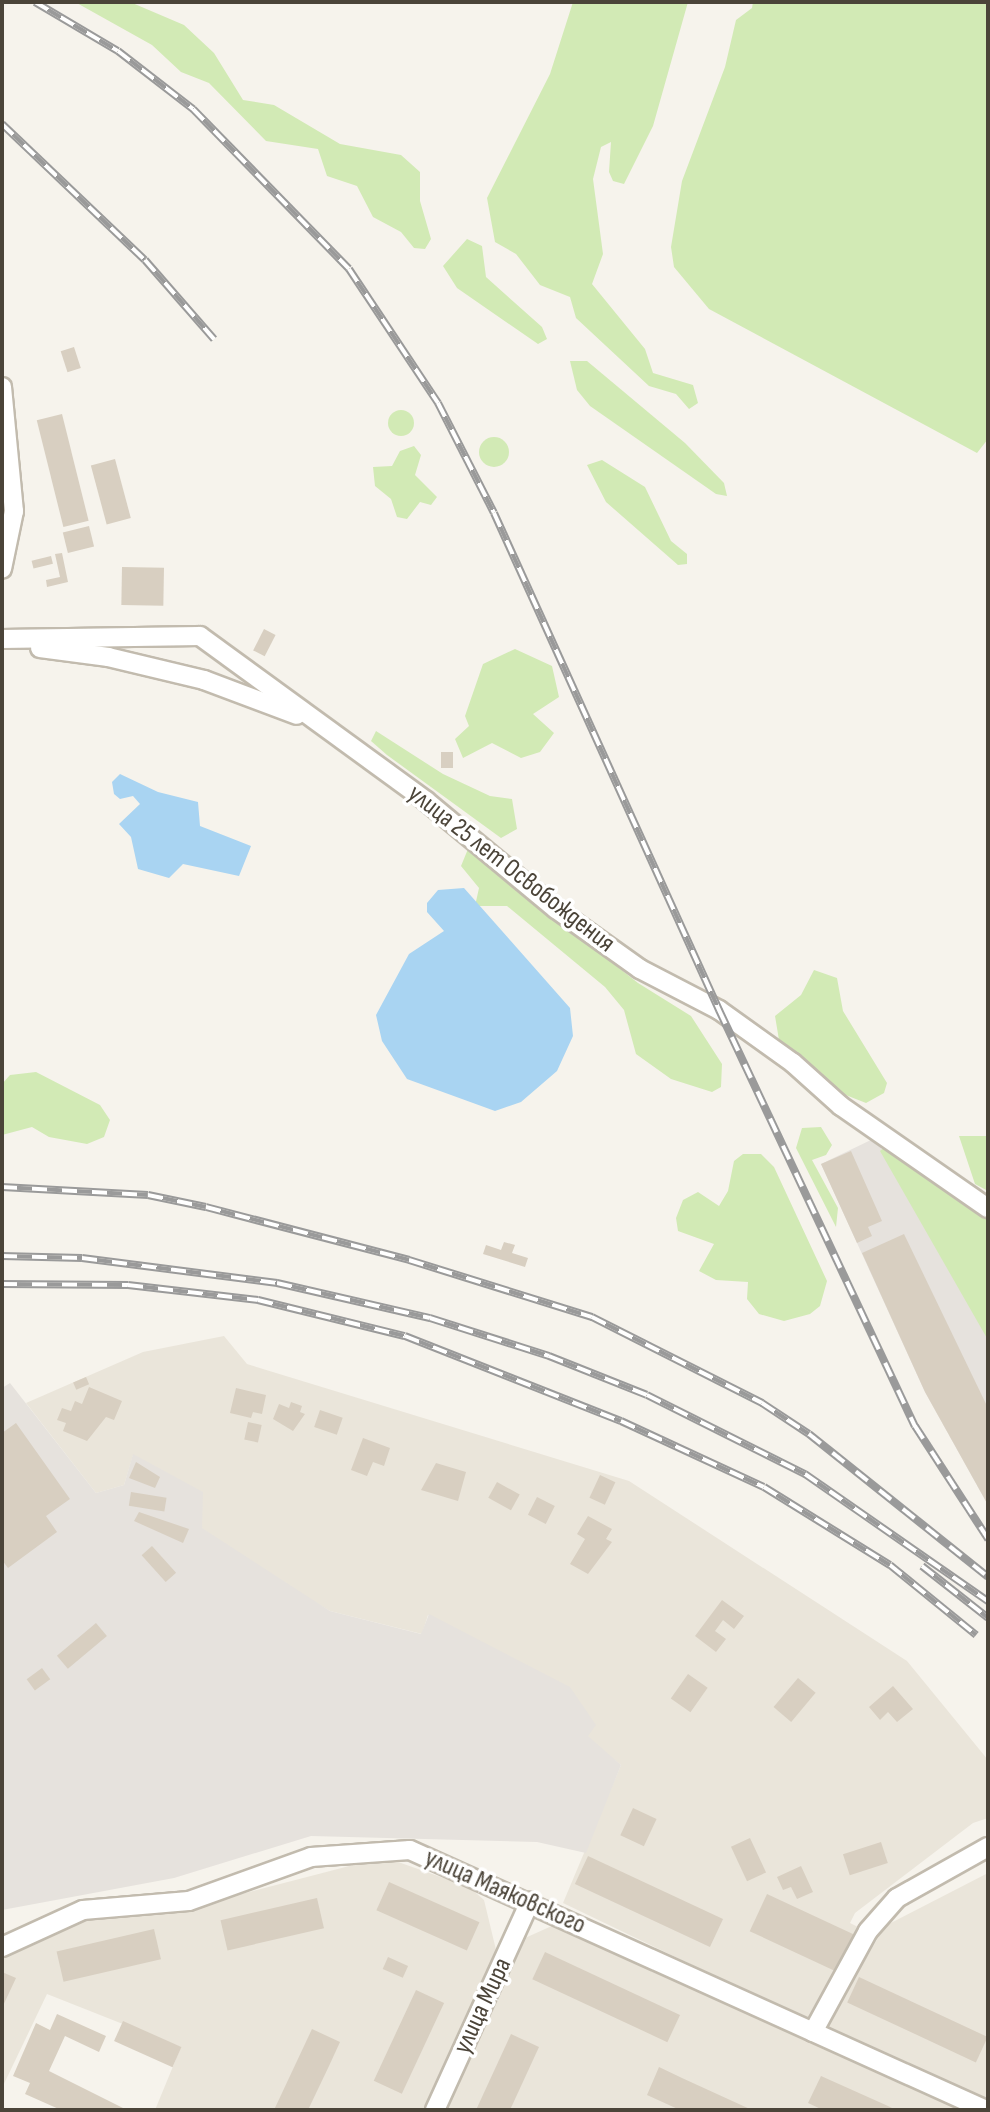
<!DOCTYPE html>
<meta charset="utf-8">
<style>
body{margin:0}
#map{position:relative;width:990px;height:2112px;overflow:hidden;background:#f6f3ec;font-family:"Sofia Sans Condensed",sans-serif}
div>[style]{position:absolute}
.residential>*{inset:0;background:#eae5da}
.industrial>*{inset:0;background:#e6e2dd}
.green>*{inset:0;background:#d2eab5}
.round{border-radius:50%}
.water>*{inset:0;background:#a9d4f2}
.building>*{inset:0;background:#d8cfc1;transform-origin:0 0}
.roads{filter:drop-shadow(2px 0 #c2bbae) drop-shadow(-2px 0 #c2bbae) drop-shadow(0 2px #c2bbae) drop-shadow(0 -2px #c2bbae)}
.minor>*{height:18px;margin:-9px;padding:0 9px;transform-origin:9px;border-radius:9px;background:#fff}
.rail>*{height:8px;margin-top:-4px;transform-origin:0;background:repeating-linear-gradient(90deg,#fff 0 15px,#9a9a9a 0 30px);box-sizing:border-box;border-block:2px solid #9a9a9a}
span{translate:-50% -50%;white-space:nowrap;text-align:center;line-height:1.15;-webkit-text-stroke:7px #fff;paint-order:stroke}
.street-label{font-size:26px;color:#4b4439}
.frame{position:absolute;inset:0;border:4px solid #4b4439;pointer-events:none}
</style>
<div id="map">
<div class="residential">
<i style="clip-path:polygon(224px 1336px,247px 1364px,629px 1481px,907px 1661px,988px 1760px,988px 1818px,973px 1823px,855px 1913px,850px 1923px,860px 1928px,813px 2023px,563px 1903px,621px 1765px,428px 1615px,422px 1634px,330px 1611px,298px 1592px,201px 1528px,133px 1455px,124px 1485px,96px 1493px,26px 1403px,143px 1352px)"></i>
<i style="clip-path:polygon(384px 1857px,469px 1887px,484px 1900px,497px 1954px,425px 2110px,155px 2110px,181px 2047px,47px 1994px,2px 2088px,2px 1948px,66px 1923px,195px 1906px)"></i>
<i style="clip-path:polygon(988px 1873px,988px 2102px,824px 2030px,885px 1926px)"></i>
<i style="clip-path:polygon(554px 1925px,962px 2110px,446px 2110px,525px 1938px)"></i>
</div>
<div class="industrial">
<i style="clip-path:polygon(873px 1139px,912px 1184px,988px 1336px,988px 1505px,925px 1392px,821px 1164px)"></i>
<i style="clip-path:polygon(10px 1383px,96px 1493px,124px 1485px,133px 1454px,203px 1492px,202px 1528px,330px 1611px,421px 1634px,429px 1614px,570px 1687px,596px 1725px,588px 1736px,621px 1765px,586px 1853px,537px 1842px,311px 1836px,174px 1878px,2px 1910px,2px 1388px)"></i>
</div>
<div class="green">
<i style="clip-path:polygon(75px 2px,130px 2px,184px 25px,214px 53px,243px 100px,274px 105px,340px 144px,401px 155px,420px 172px,420px 201px,431px 239px,425px 249px,414px 248px,401px 232px,373px 217px,357px 186px,327px 176px,318px 149px,266px 141px,209px 83px,181px 72px,152px 45px)"></i>
<i style="clip-path:polygon(573px 2px,688px 2px,653px 126px,624px 184px,613px 181px,609px 172px,611px 142px,601px 147px,593px 179px,603px 254px,592px 284px,645px 349px,653px 373px,693px 385px,698px 403px,689px 409px,676px 394px,649px 386px,576px 318px,570px 297px,540px 285px,516px 254px,495px 242px,487px 198px,550px 74px)"></i>
<i style="clip-path:polygon(753px 2px,988px 2px,988px 439px,977px 453px,709px 309px,674px 267px,671px 247px,682px 181px,725px 67px,736px 20px,752px 8px)"></i>
<i style="clip-path:polygon(467px 239px,482px 246px,486px 277px,542px 327px,547px 339px,538px 344px,457px 288px,443px 266px)"></i>
<i style="clip-path:polygon(570px 361px,587px 361px,685px 443px,724px 483px,727px 496px,716px 494px,590px 406px,577px 390px)"></i>
<i class="round" style="left:388px;top:410px;width:26px;height:26px"></i>
<i class="round" style="left:479px;top:437px;width:30px;height:30px"></i>
<i style="clip-path:polygon(414px 446px,421px 455px,415px 475px,437px 497px,431px 505px,420px 502px,407px 519px,397px 517px,391px 499px,375px 486px,373px 467px,392px 466px,400px 451px)"></i>
<i style="clip-path:polygon(602px 460px,645px 487px,671px 541px,687px 554px,687px 564px,678px 565px,606px 502px,587px 465px)"></i>
<i style="clip-path:polygon(515px 649px,552px 666px,559px 697px,533px 714px,554px 733px,540px 752px,521px 758px,492px 743px,463px 758px,455px 739px,469px 726px,465px 716px,483px 664px)"></i>
<i style="clip-path:polygon(376px 731px,443px 774px,490px 796px,512px 799px,517px 829px,501px 838px,387px 755px,371px 741px)"></i>
<i style="clip-path:polygon(468px 849px,638px 983px,691px 1016px,722px 1064px,721px 1087px,712px 1092px,671px 1079px,636px 1054px,624px 1010px,605px 987px,507px 906px,475px 906px,479px 888px,461px 866px)"></i>
<i style="clip-path:polygon(814px 970px,837px 978px,843px 1011px,887px 1083px,884px 1093px,866px 1103px,838px 1092px,779px 1040px,775px 1016px,801px 995px)"></i>
<i style="clip-path:polygon(36px 1072px,100px 1105px,110px 1120px,104px 1137px,87px 1144px,49px 1137px,32px 1127px,2px 1135px,2px 1084px,10px 1075px)"></i>
<i style="clip-path:polygon(821px 1127px,832px 1145px,826px 1155px,812px 1160px,838px 1208px,836px 1227px,796px 1148px,802px 1128px)"></i>
<i style="clip-path:polygon(959px 1136px,988px 1136px,988px 1191px,975px 1184px)"></i>
<i style="clip-path:polygon(890px 1142px,988px 1220px,988px 1340px,880px 1151px)"></i>
<i style="clip-path:polygon(743px 1154px,761px 1154px,774px 1167px,827px 1281px,820px 1306px,810px 1314px,784px 1321px,759px 1314px,747px 1299px,748px 1282px,716px 1280px,699px 1271px,714px 1244px,678px 1231px,676px 1218px,683px 1200px,698px 1192px,719px 1206px,728px 1191px,734px 1161px)"></i>
</div>
<div class="water">
<i style="clip-path:polygon(120px 774px,158px 792px,198px 802px,200px 826px,251px 846px,239px 876px,183px 864px,169px 878px,138px 869px,131px 837px,119px 824px,140px 804px,133px 796px,120px 799px,114px 794px,112px 782px)"></i>
<i style="clip-path:polygon(464px 888px,570px 1008px,573px 1036px,557px 1071px,521px 1102px,495px 1111px,407px 1079px,382px 1041px,376px 1015px,409px 954px,444px 931px,427px 912px,427px 903px,438px 890px)"></i>
</div>
<div class="building">
<i style="left:74px;top:347px;width:22px;height:14px;rotate:72deg"></i>
<i style="left:62px;top:414px;width:110px;height:26px;rotate:76deg"></i>
<i style="left:115px;top:459px;width:61px;height:25px;rotate:75deg"></i>
<i style="left:89px;top:526px;width:21px;height:27px;rotate:76deg"></i>
<i style="clip-path:polygon(62px 553px,68px 582px,47px 587px,46px 580px,60px 577px,55px 554px)"></i>
<i style="left:51px;top:556px;width:8px;height:20px;rotate:76deg"></i>
<i style="left:122px;top:567px;width:42px;height:38px;rotate:1deg"></i>
<i style="left:264px;top:629px;width:13px;height:24px;rotate:27deg"></i>
<i style="left:441px;top:752px;width:12px;height:16px"></i>
<i style="clip-path:polygon(851px 1151px,882px 1221px,868px 1227px,872px 1236px,857px 1243px,821px 1164px)"></i>
<i style="clip-path:polygon(904px 1234px,988px 1408px,988px 1505px,925px 1392px,862px 1253px)"></i>
<i style="clip-path:polygon(504px 1242px,515px 1245px,512px 1253px,528px 1258px,525px 1267px,483px 1254px,486px 1245px,501px 1250px)"></i>
<i style="left:86px;top:1377px;width:8px;height:14px;rotate:67deg"></i>
<i style="clip-path:polygon(89px 1387px,122px 1401px,114px 1420px,106px 1417px,87px 1441px,63px 1431px,66px 1423px,57px 1420px,62px 1408px,71px 1411px,75px 1401px,82px 1404px)"></i>
<i style="clip-path:polygon(236px 1388px,266px 1395px,262px 1414px,253px 1412px,251px 1418px,230px 1413px)"></i>
<i style="clip-path:polygon(291px 1402px,302px 1406px,300px 1412px,305px 1414px,293px 1431px,273px 1419px,279px 1404px,289px 1408px)"></i>
<i style="left:320px;top:1410px;width:24px;height:18px;rotate:19deg"></i>
<i style="left:248px;top:1422px;width:14px;height:18px;rotate:12deg"></i>
<i style="clip-path:polygon(16px 1423px,70px 1499px,46px 1516px,57px 1532px,8px 1568px,2px 1560px,2px 1433px)"></i>
<i style="clip-path:polygon(363px 1438px,390px 1448px,384px 1466px,373px 1462px,367px 1476px,351px 1470px)"></i>
<i style="clip-path:polygon(136px 1462px,160px 1477px,155px 1488px,129px 1478px)"></i>
<i style="clip-path:polygon(436px 1463px,466px 1472px,458px 1501px,421px 1490px)"></i>
<i style="left:600px;top:1475px;width:17px;height:25px;rotate:25deg"></i>
<i style="left:497px;top:1482px;width:26px;height:18px;rotate:29deg"></i>
<i style="left:131px;top:1492px;width:36px;height:14px;rotate:9deg"></i>
<i style="left:537px;top:1497px;width:20px;height:20px;rotate:27deg"></i>
<i style="clip-path:polygon(139px 1512px,189px 1529px,183px 1543px,134px 1521px)"></i>
<i style="clip-path:polygon(588px 1516px,612px 1529px,606px 1539px,612px 1542px,588px 1574px,570px 1564px,585px 1539px,577px 1534px)"></i>
<i style="left:152px;top:1546px;width:36px;height:14px;rotate:48deg"></i>
<i style="clip-path:polygon(722px 1600px,744px 1616px,734px 1629px,723px 1620px,715px 1631px,726px 1639px,716px 1652px,695px 1636px)"></i>
<i style="left:96px;top:1623px;width:17px;height:51px;rotate:50deg"></i>
<i style="left:42px;top:1668px;width:14px;height:19px;rotate:54deg"></i>
<i style="left:688px;top:1674px;width:24px;height:30px;rotate:35deg"></i>
<i style="left:798px;top:1678px;width:23px;height:38px;rotate:40deg"></i>
<i style="clip-path:polygon(893px 1686px,913px 1709px,897px 1722px,888px 1712px,880px 1720px,869px 1707px)"></i>
<i style="left:633px;top:1808px;width:26px;height:30px;rotate:25deg"></i>
<i style="left:750px;top:1838px;width:38px;height:21px;rotate:65deg"></i>
<i style="left:881px;top:1842px;width:22px;height:40px;rotate:72deg"></i>
<i style="left:588px;top:1856px;width:149px;height:31px;rotate:25deg"></i>
<i style="clip-path:polygon(801px 1866px,813px 1892px,797px 1899px,791px 1887px,783px 1890px,777px 1877px)"></i>
<i style="left:389px;top:1882px;width:99px;height:31px;rotate:24deg"></i>
<i style="left:767px;top:1894px;width:96px;height:41px;rotate:25deg"></i>
<i style="left:317px;top:1898px;width:31px;height:99px;rotate:77deg"></i>
<i style="left:154px;top:1929px;width:31px;height:100px;rotate:77deg"></i>
<i style="left:545px;top:1952px;width:149px;height:30px;rotate:25deg"></i>
<i style="left:388px;top:1957px;width:22px;height:13px;rotate:24deg"></i>
<i style="clip-path:polygon(2px 1972px,16px 1978px,2px 2008px)"></i>
<i style="left:859px;top:1977px;width:142px;height:28px;rotate:25deg"></i>
<i style="left:416px;top:1990px;width:31px;height:100px;rotate:25deg"></i>
<i style="clip-path:polygon(57px 2014px,106px 2036px,99px 2052px,65px 2036px,49px 2071px,127px 2110px,61px 2110px,25px 2094px,30px 2083px,13px 2076px,36px 2023px,50px 2030px)"></i>
<i style="left:123px;top:2021px;width:64px;height:22px;rotate:24deg"></i>
<i style="clip-path:polygon(312px 2029px,340px 2042px,329px 2066px,308px 2110px,274px 2110px)"></i>
<i style="clip-path:polygon(511px 2034px,539px 2047px,510px 2110px,476px 2110px)"></i>
<i style="clip-path:polygon(659px 2067px,682px 2078px,752px 2110px,680px 2110px,647px 2095px)"></i>
<i style="clip-path:polygon(821px 2076px,888px 2106px,896px 2110px,823px 2110px,808px 2103px)"></i>
</div>
<div class="roads">
<div class="minor">
<i style="left:2px;top:387px;width:125px;rotate:84.5deg"></i>
<i style="left:14px;top:511px;width:59px;rotate:101.7deg"></i>
<i style="left:2px;top:639px;width:198px;rotate:-0.9deg"></i>
<i style="left:200px;top:636px;width:280px;rotate:36.1deg"></i>
<i style="left:426px;top:801px;width:169px;rotate:39.7deg"></i>
<i style="left:556px;top:909px;width:103px;rotate:35.5deg"></i>
<i style="left:640px;top:969px;width:89px;rotate:27.4deg"></i>
<i style="left:719px;top:1010px;width:91px;rotate:35.6deg"></i>
<i style="left:793px;top:1063px;width:64px;rotate:41.9deg"></i>
<i style="left:841px;top:1106px;width:179px;rotate:34.8deg"></i>
<i style="left:40px;top:648px;width:69px;rotate:7.5deg"></i>
<i style="left:108px;top:657px;width:99px;rotate:13.5deg"></i>
<i style="left:204px;top:680px;width:99px;rotate:20.6deg"></i>
<i style="left:2px;top:1947px;width:89px;rotate:-24.6deg"></i>
<i style="left:83px;top:1910px;width:106px;rotate:-4.9deg"></i>
<i style="left:189px;top:1901px;width:130px;rotate:-19.8deg"></i>
<i style="left:311px;top:1857px;width:99px;rotate:-4deg"></i>
<i style="left:410px;top:1850px;width:632px;rotate:24.29deg"></i>
<i style="left:813px;top:2032px;width:115px;rotate:-61.4deg"></i>
<i style="left:868px;top:1931px;width:44px;rotate:-48.7deg"></i>
<i style="left:897px;top:1898px;width:104px;rotate:-29.3deg"></i>
<i style="left:435px;top:2110px;width:229px;rotate:-65.5deg"></i>
</div>
</div>
<div class="rail">
<i style="left:35px;top:2px;width:96px;rotate:30.6deg"></i>
<i style="left:118px;top:51px;width:95px;rotate:37.7deg"></i>
<i style="left:193px;top:109px;width:223px;rotate:45.7deg"></i>
<i style="left:349px;top:269px;width:161px;rotate:56.4deg"></i>
<i style="left:438px;top:403px;width:123px;rotate:63deg"></i>
<i style="left:494px;top:513px;width:546px;rotate:65.64deg"></i>
<i style="left:719px;top:1010px;width:460px;rotate:64.8deg"></i>
<i style="left:915px;top:1426px;width:135px;rotate:57.1deg"></i>
<i style="left:2px;top:124px;width:197px;rotate:43.6deg"></i>
<i style="left:145px;top:260px;width:105px;rotate:48.9deg"></i>
<i style="left:2px;top:1187px;width:146px;rotate:3.1deg"></i>
<i style="left:148px;top:1195px;width:59px;rotate:11.7deg"></i>
<i style="left:206px;top:1207px;width:210px;rotate:14.6deg"></i>
<i style="left:409px;top:1260px;width:192px;rotate:17.3deg"></i>
<i style="left:592px;top:1317px;width:191px;rotate:26.8deg"></i>
<i style="left:762px;top:1403px;width:56px;rotate:33.4deg"></i>
<i style="left:809px;top:1434px;width:229px;rotate:38.6deg"></i>
<i style="left:2px;top:1256px;width:80px;rotate:1.4deg"></i>
<i style="left:82px;top:1258px;width:197px;rotate:7.3deg"></i>
<i style="left:277px;top:1283px;width:157px;rotate:12.9deg"></i>
<i style="left:430px;top:1318px;width:125px;rotate:17.7deg"></i>
<i style="left:549px;top:1356px;width:105px;rotate:21.7deg"></i>
<i style="left:647px;top:1395px;width:177px;rotate:26.6deg"></i>
<i style="left:805px;top:1474px;width:223px;rotate:34.8deg"></i>
<i style="left:2px;top:1284px;width:126px;rotate:0.5deg"></i>
<i style="left:128px;top:1285px;width:131px;rotate:6.6deg"></i>
<i style="left:258px;top:1300px;width:151px;rotate:13.8deg"></i>
<i style="left:405px;top:1336px;width:232px;rotate:21.5deg"></i>
<i style="left:621px;top:1421px;width:157px;rotate:24.8deg"></i>
<i style="left:764px;top:1487px;width:148px;rotate:31.8deg"></i>
<i style="left:890px;top:1565px;width:111px;rotate:39.1deg"></i>
<i style="left:922px;top:1566px;width:84px;rotate:38.2deg"></i>
</div>
<div class="street-label">
<span style="left:511px;top:869px;rotate:38deg">улица 25 лет Освобождения</span>
<span style="left:505px;top:1892px;rotate:24deg">улица Маяковского</span>
<span style="left:483px;top:2006px;rotate:-65deg">улица Мира</span>
</div>
<div class="frame"></div>
</div>
